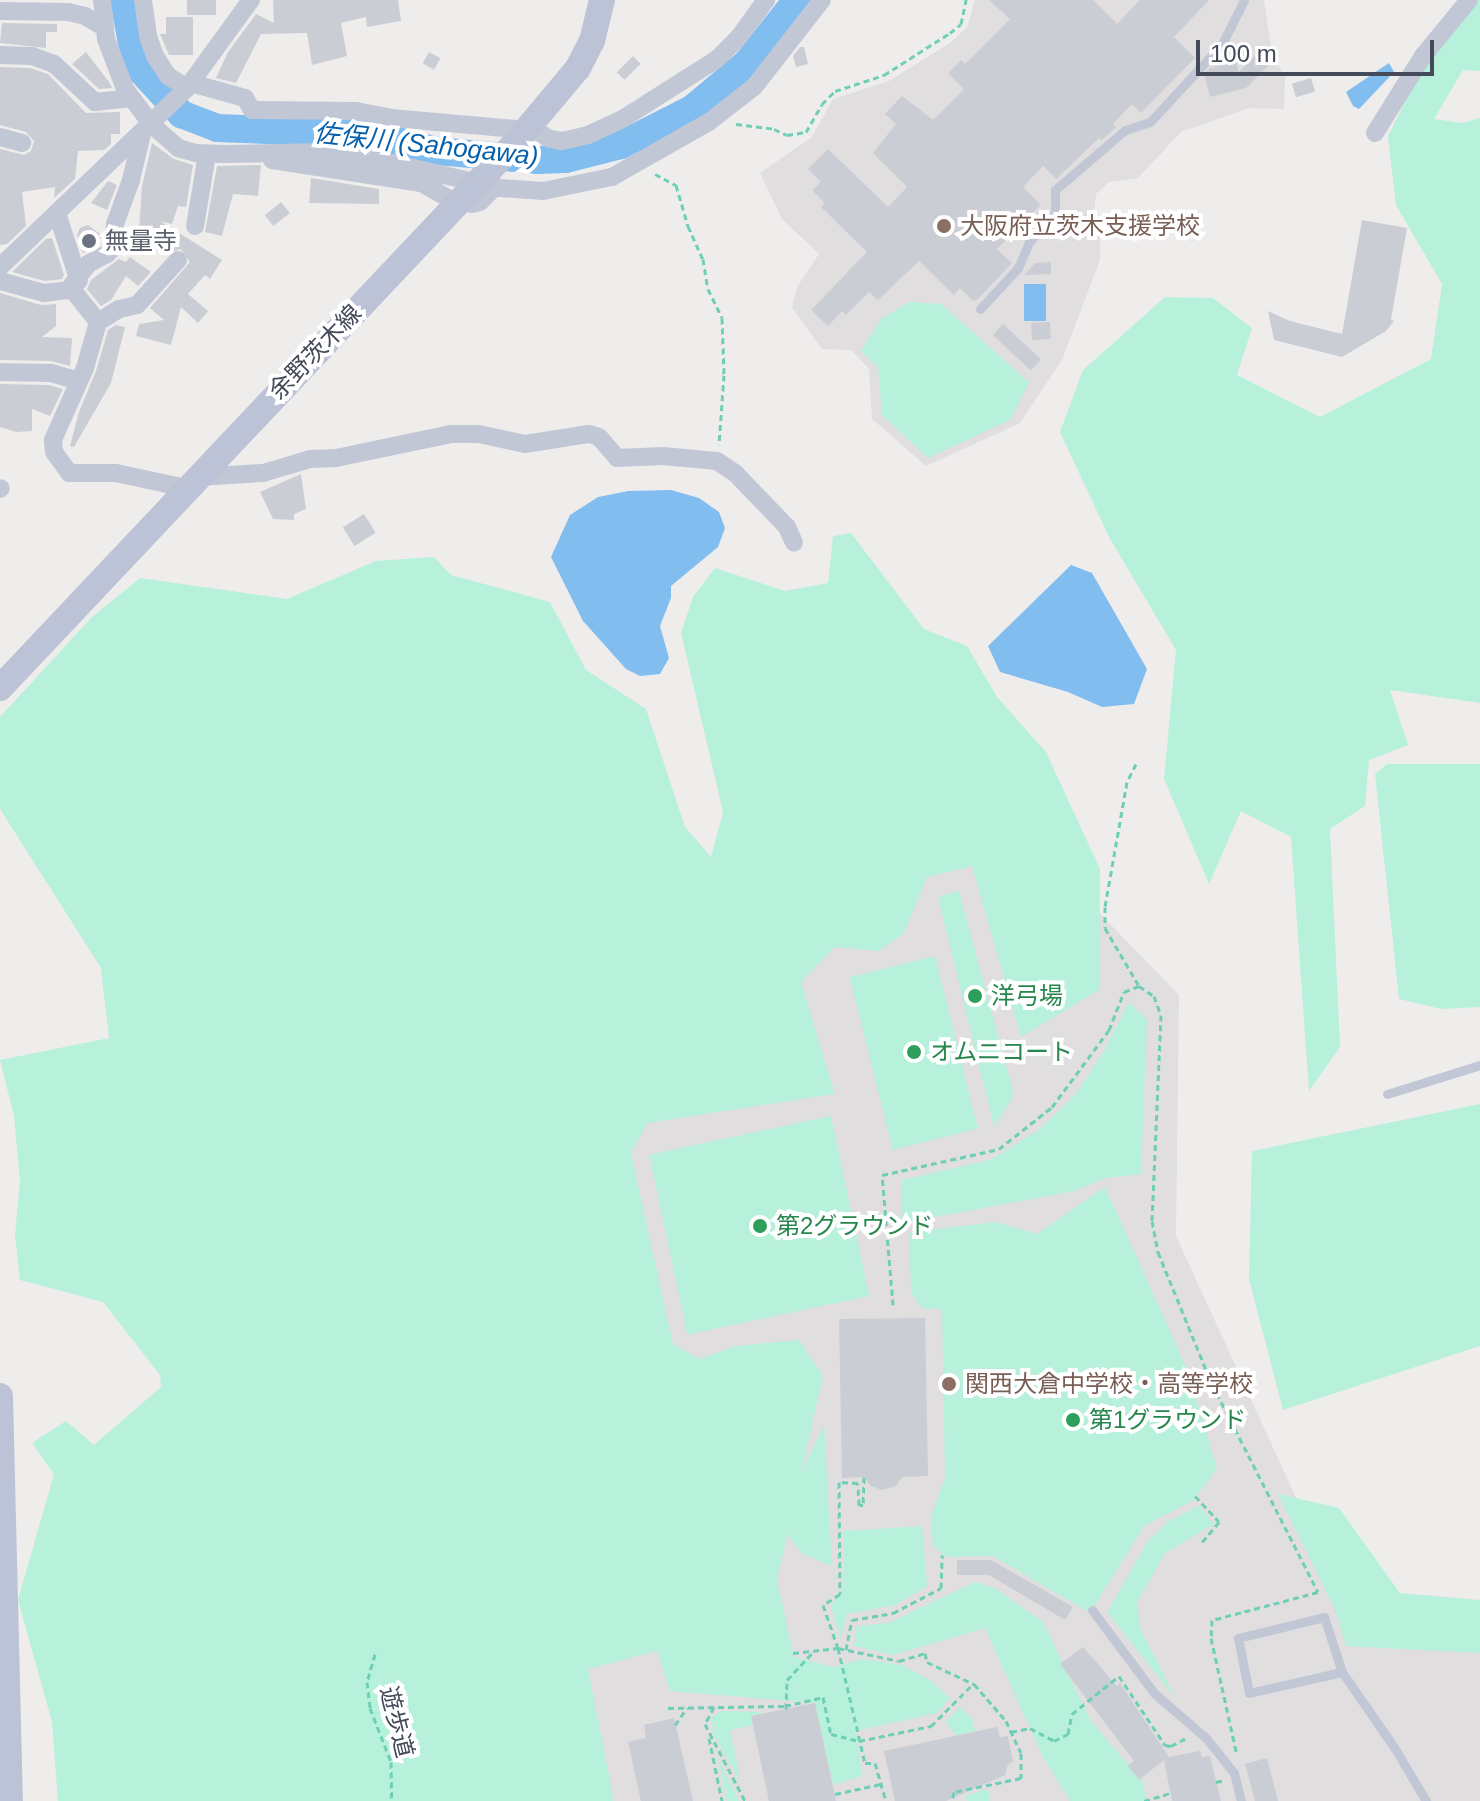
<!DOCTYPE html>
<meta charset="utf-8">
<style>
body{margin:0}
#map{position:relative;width:1480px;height:1801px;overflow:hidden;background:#efedec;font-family:Helvetica,"Noto Sans JP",sans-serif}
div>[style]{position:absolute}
.education>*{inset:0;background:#e0dede}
.green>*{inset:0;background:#b7f0db;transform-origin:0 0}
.water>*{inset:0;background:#82bdef;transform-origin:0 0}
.river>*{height:28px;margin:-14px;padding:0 14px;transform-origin:14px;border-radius:14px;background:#82bdef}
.building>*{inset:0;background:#cbcdd5;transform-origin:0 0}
.path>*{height:3px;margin-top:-1.5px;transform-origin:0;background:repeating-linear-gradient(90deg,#6ecfb7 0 6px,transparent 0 10px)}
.lane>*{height:9px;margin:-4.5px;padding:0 4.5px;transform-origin:4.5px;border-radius:4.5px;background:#c1c7d5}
.street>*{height:18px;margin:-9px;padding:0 9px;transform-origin:9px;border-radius:9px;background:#c1c7d5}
.secondary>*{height:26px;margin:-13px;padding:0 13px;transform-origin:13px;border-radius:13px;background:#bdc3d7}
.secondary-bridge>*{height:26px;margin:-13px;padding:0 13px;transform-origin:13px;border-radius:13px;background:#bdc3d7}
.dots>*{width:22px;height:22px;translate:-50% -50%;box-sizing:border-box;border:4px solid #fff;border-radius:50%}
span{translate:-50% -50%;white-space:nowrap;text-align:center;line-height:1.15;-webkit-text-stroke:8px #fff;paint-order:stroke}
.education-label{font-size:24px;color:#785e54}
.left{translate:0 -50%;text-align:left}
.worship-label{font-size:24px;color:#5b616d}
.street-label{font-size:24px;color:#444a5a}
.leisure-label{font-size:24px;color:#27864d}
.water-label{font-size:26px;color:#0560ac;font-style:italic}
.scale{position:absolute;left:1196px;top:40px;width:238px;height:36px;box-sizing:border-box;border:4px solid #444a5a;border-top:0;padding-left:10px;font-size:24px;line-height:28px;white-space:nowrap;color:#444a5a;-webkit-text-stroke:6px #fff;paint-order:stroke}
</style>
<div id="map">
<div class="education">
<i style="clip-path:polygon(975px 0,1264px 0,1272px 53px,1285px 77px,1284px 109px,1249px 108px,1181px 132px,1138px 178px,1109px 182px,1096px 194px,1094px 213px,1100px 233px,1100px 260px,1062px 360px,1020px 423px,926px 466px,872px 419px,869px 369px,851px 350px,822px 349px,792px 308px,797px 287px,819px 254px,782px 219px,760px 173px,812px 137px,833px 99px,889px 81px,950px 43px,967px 27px)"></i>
<i style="clip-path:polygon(995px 805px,1179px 995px,1176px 1236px,1364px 1646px,1480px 1651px,1480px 1801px,579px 1801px,550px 1631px,583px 1013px)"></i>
</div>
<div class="green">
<i style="clip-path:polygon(1473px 0,1480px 0,1480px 71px,1463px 70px,1434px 119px,1463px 123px,1480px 118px,1480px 703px,1390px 690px,1408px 745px,1369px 760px,1365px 806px,1330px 829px,1340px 1047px,1309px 1091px,1291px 837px,1241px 811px,1209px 884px,1164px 779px,1176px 650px,1109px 537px,1060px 432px,1083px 370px,1165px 297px,1213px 298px,1252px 328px,1237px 375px,1320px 417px,1431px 359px,1442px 284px,1396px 205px,1388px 136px,1432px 49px)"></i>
<i style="clip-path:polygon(910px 302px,941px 304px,1029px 382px,1010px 420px,928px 458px,882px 415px,878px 367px,861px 351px,882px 318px)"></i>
<i style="clip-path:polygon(851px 533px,924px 629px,967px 646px,997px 697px,1046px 752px,1100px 869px,1099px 990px,1021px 1037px,972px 866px,927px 877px,904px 933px,879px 951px,835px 947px,801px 982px,835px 1094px,647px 1123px,631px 1153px,673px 1344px,700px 1359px,736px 1346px,799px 1340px,823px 1376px,801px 1474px,824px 1424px,832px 1566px,803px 1554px,787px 1535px,777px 1580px,794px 1657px,833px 1667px,862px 1659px,902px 1665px,930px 1680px,950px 1698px,937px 1713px,856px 1731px,862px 1776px,833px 1785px,815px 1703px,670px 1691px,657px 1651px,588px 1669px,614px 1801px,58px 1801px,52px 1722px,18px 1600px,54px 1474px,32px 1443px,66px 1421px,94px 1445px,161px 1387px,160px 1375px,103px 1302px,20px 1280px,15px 1235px,20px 1181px,14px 1116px,0 1060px,109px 1038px,101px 968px,0 809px,0 717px,91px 618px,140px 578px,287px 599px,376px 561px,434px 557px,451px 575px,550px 602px,586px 670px,646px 709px,685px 827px,711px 857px,723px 812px,681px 633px,693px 597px,715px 568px,785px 591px,828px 583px,833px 536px)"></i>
<i style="clip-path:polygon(1387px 764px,1480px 764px,1480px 1007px,1441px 1009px,1399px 999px,1375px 774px)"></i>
<i style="clip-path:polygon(959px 891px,1014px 1095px,994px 1127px,938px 897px)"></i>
<i style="left:935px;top:956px;width:178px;height:88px;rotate:76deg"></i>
<i style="clip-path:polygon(1129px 1002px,1147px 1020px,1141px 1174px,1106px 1178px,1075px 1191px,902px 1223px,902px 1180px,990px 1160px,1040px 1129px,1076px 1094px,1104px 1051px)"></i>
<i style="clip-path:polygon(1480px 1104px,1480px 1346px,1283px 1410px,1249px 1279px,1252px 1151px)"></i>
<i style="left:831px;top:1116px;width:184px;height:186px;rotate:78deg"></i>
<i style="clip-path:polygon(1105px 1187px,1188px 1371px,1217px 1469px,1192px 1501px,1144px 1526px,1090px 1613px,993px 1556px,947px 1557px,933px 1546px,931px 1517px,945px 1478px,942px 1309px,923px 1309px,911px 1293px,909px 1232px,996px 1222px,1037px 1234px)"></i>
<i style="clip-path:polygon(1278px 1494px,1339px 1508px,1400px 1593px,1480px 1600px,1480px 1653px,1346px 1646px,1335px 1609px)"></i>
<i style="clip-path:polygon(1199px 1506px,1214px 1524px,1165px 1553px,1137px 1602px,1140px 1628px,1176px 1699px,1107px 1612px,1148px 1541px,1169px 1521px)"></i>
<i style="clip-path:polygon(922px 1526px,927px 1586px,895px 1605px,847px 1614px,840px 1639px,831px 1606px,844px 1585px,844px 1531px)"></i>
<i style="clip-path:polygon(975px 1582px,995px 1588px,1043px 1622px,1091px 1721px,1142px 1781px,1147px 1801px,1070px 1801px,1043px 1757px,985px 1628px,893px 1655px,854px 1646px,857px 1626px,888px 1623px)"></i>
<i style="clip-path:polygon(960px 1707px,972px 1719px,975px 1731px,956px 1735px,945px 1722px)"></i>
<i style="clip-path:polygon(721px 1711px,765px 1712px,751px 1716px,753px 1725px,730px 1730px,741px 1783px,713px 1733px,712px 1717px)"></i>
<i style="clip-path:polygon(718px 1758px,739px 1801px,727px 1801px)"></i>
<i style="clip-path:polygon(988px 1788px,990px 1801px,968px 1801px,964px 1797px)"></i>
</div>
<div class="water">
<i style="clip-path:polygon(1389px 63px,1394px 72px,1359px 109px,1353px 106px,1346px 92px)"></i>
<i style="left:1024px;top:284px;width:22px;height:37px"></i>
<i style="clip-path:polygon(671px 490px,699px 498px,719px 512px,725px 528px,718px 547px,671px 586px,671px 598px,660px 626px,669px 658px,660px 674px,640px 676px,626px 669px,583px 621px,551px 557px,570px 515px,598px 497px,628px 491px)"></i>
<i style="clip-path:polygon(1071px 565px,1092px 573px,1147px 669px,1134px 704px,1102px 707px,1068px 692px,1000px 672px,988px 646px)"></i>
</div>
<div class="river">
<i style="left:124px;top:0;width:66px;rotate:79.5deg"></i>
<i style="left:136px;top:65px;width:67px;rotate:47.4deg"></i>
<i style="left:181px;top:114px;width:39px;rotate:21deg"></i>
<i style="left:217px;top:128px;width:153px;rotate:2.2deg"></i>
<i style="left:370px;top:134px;width:69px;rotate:14.2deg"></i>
<i style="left:437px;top:151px;width:100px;rotate:5.1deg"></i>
<i style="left:537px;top:160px;width:29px;rotate:-2deg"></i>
<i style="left:566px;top:159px;width:57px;rotate:-14.3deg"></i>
<i style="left:621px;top:145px;width:80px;rotate:-26.9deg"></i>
<i style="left:692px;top:109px;width:72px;rotate:-39.9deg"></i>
<i style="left:747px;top:63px;width:80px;rotate:-51.6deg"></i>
</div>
<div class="building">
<i style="left:187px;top:0;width:29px;height:15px"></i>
<i style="clip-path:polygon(273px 0,398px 0,401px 21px,367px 27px,366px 17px,341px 23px,347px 56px,312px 65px,307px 33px,261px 34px,236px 83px,216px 78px,228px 52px,256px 14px,274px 23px)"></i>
<i style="clip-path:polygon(989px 0,1093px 0,1117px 24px,1140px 0,1209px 0,1174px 37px,1195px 58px,1141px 113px,1132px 104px,1113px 124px,1116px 127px,1102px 140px,1099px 138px,1056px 179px,1043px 166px,1023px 187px,1041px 205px,997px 249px,1012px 263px,978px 299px,973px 301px,960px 288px,954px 295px,919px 261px,878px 300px,869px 292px,846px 315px,842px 311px,828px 326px,811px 310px,867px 252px,821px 207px,825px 203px,812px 190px,821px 182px,808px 169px,828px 149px,888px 207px,907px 187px,873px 153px,896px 124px,885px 114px,902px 96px,933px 120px,964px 89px,948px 73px,961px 60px,965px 64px,1010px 19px)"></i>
<i style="clip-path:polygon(166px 17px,193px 17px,193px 55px,169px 55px,160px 34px,166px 34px)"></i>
<i style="clip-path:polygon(2px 23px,57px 24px,57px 32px,46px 32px,46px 48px,0 43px)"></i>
<i style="clip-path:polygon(800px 47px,804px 47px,808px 64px,796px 67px,793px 56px)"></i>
<i style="clip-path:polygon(86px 52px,109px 82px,112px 88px,99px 89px,72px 64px)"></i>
<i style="left:429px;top:52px;width:13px;height:13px;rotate:29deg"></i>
<i style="clip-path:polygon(1256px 55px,1268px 66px,1246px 88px,1210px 97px,1204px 74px,1210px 68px,1236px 61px,1239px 72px)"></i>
<i style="left:633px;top:56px;width:11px;height:23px;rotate:45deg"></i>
<i style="clip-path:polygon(0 67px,30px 68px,48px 74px,86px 113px,120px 112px,120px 134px,111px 134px,111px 144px,104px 150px,78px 151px,75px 179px,54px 198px,55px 187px,22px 192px,26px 226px,7px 244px,0 245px,0 149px,24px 155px,31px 151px,34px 141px,26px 132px,0 125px)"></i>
<i style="left:1311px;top:78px;width:14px;height:20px;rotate:73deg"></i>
<i style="clip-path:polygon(152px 143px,174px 159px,193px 165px,186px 207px,178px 206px,172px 224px,160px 221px,222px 260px,210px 279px,205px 275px,188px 294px,208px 311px,198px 323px,181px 307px,171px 345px,136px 336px,139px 324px,164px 320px,150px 308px,190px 262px,181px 249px,168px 253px,138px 246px,142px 186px)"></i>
<i style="clip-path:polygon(261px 165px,258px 196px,233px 194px,222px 236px,205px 232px,217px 166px)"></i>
<i style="clip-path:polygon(311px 178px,379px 189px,379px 204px,309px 203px)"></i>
<i style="clip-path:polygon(108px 181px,117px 185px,107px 210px,91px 203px)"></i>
<i style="left:281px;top:202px;width:14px;height:21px;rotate:51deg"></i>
<i style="clip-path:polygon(1362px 220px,1407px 228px,1391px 320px,1394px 321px,1386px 331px,1342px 357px,1274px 340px,1268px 311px,1290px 321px,1342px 334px)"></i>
<i style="clip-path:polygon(88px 225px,100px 234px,100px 244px,83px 253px,77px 235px,80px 228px)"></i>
<i style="clip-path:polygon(52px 238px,64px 275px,62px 279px,45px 281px,12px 272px,46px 239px)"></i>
<i style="clip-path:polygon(130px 257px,151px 272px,138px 286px,126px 276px,111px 300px,101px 306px,87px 289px,91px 280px,119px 259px,126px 262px)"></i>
<i style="clip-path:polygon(1051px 262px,1051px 274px,1024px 275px,1035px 263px)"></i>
<i style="clip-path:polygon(0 293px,41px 305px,56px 304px,56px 326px,42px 337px,72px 338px,70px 366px,51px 361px,0 360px)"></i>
<i style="left:1050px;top:322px;width:17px;height:19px;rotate:87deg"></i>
<i style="left:1003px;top:324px;width:52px;height:15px;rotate:43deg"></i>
<i style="clip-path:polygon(116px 325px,125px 327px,111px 383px,74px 447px,70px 446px,79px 412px,96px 371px,108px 330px)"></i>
<i style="clip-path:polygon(0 384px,49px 385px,63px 389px,50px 416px,32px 409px,32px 431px,16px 432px,0 427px)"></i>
<i style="clip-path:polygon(301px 474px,306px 509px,294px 514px,294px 520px,273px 519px,260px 492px)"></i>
<i style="left:364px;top:514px;width:22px;height:25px;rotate:58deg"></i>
<i style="clip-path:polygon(925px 1318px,928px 1476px,902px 1477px,896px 1486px,882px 1490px,871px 1486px,864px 1477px,842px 1478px,839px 1319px)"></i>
<i style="clip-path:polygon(957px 1560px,991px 1560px,1073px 1607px,1065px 1620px,989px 1575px,957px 1575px)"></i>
<i style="clip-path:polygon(1083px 1647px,1117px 1686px,1120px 1683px,1169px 1757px,1200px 1751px,1202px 1757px,1210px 1756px,1221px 1801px,1172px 1801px,1164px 1760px,1139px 1780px,1128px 1766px,1134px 1761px,1060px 1664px)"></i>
<i style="clip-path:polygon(815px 1703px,836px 1801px,769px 1801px,751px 1716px)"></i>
<i style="clip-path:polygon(674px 1718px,693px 1801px,641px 1801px,628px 1742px,646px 1738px,644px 1725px)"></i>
<i style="clip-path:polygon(997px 1727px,1000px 1737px,1008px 1736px,1013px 1762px,1008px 1764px,1005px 1775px,946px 1801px,895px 1801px,884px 1751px)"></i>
<i style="clip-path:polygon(1267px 1758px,1278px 1801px,1255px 1801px,1245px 1764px)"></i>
</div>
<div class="path">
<i style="left:736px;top:124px;width:38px;rotate:7deg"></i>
<i style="left:774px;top:129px;width:14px;rotate:25deg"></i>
<i style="left:787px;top:135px;width:19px;rotate:-9deg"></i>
<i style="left:806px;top:132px;width:32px;rotate:-60deg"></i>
<i style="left:822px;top:104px;width:18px;rotate:-45deg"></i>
<i style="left:835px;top:91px;width:52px;rotate:-18.1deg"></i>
<i style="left:884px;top:75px;width:78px;rotate:-32.5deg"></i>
<i style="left:950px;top:33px;width:14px;rotate:-39deg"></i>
<i style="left:961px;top:24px;width:25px;rotate:-78deg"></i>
<i style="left:655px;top:174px;width:24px;rotate:28deg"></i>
<i style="left:676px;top:185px;width:43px;rotate:73.7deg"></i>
<i style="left:688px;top:226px;width:36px;rotate:66deg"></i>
<i style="left:703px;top:259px;width:30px;rotate:81deg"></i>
<i style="left:708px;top:289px;width:32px;rotate:64deg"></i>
<i style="left:722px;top:318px;width:57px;rotate:88deg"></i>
<i style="left:724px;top:375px;width:70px;rotate:94.1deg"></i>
<i style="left:1136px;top:764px;width:20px;rotate:117deg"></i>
<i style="left:1127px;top:782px;width:127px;rotate:100deg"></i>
<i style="left:1105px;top:907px;width:21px;rotate:90deg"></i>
<i style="left:1105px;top:928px;width:67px;rotate:59.6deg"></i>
<i style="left:893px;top:1305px;width:130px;rotate:-94.8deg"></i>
<i style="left:882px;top:1175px;width:120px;rotate:-12.5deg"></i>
<i style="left:999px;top:1149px;width:68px;rotate:-38.4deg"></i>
<i style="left:1052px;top:1107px;width:96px;rotate:-53.5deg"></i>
<i style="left:1109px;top:1030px;width:41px;rotate:-68.5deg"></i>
<i style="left:1124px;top:992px;width:16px;rotate:-22deg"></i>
<i style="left:1139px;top:986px;width:18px;rotate:34deg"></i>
<i style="left:1154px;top:996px;width:20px;rotate:70deg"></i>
<i style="left:1161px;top:1015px;width:206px;rotate:92.5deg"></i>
<i style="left:1152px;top:1221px;width:32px;rotate:79deg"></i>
<i style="left:1158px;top:1252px;width:143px;rotate:67.8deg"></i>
<i style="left:1212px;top:1384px;width:233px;rotate:63deg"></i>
<i style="left:1318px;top:1592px;width:110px;rotate:165.2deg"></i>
<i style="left:1212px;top:1620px;width:18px;rotate:93deg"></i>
<i style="left:1211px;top:1638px;width:120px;rotate:77.5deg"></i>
<i style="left:864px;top:1477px;width:28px;rotate:92deg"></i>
<i style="left:863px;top:1505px;width:4px;rotate:180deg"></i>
<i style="left:859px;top:1505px;width:22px;rotate:-93deg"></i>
<i style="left:858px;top:1483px;width:19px;rotate:-177deg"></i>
<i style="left:839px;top:1482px;width:112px;rotate:89.5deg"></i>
<i style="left:840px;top:1594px;width:20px;rotate:147deg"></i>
<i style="left:823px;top:1605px;width:46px;rotate:70.8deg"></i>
<i style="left:838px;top:1648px;width:62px;rotate:12deg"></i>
<i style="left:899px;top:1661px;width:27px;rotate:-17deg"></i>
<i style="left:925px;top:1653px;width:9px;rotate:77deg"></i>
<i style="left:927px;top:1662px;width:52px;rotate:25.1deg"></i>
<i style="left:974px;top:1684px;width:49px;rotate:49.1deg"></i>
<i style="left:1006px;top:1721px;width:35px;rotate:65deg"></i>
<i style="left:1021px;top:1753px;width:25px;rotate:90deg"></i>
<i style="left:1021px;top:1778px;width:68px;rotate:168.2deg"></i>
<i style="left:954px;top:1792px;width:9px;rotate:103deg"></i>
<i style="left:1195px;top:1496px;width:35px;rotate:47deg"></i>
<i style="left:1219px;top:1522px;width:26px;rotate:130deg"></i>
<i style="left:846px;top:1650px;width:31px;rotate:-79deg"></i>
<i style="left:852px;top:1620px;width:42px;rotate:-9.7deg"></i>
<i style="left:893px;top:1613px;width:54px;rotate:-27.5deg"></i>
<i style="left:941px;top:1588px;width:33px;rotate:-88deg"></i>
<i style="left:793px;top:1653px;width:45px;rotate:-6.3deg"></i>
<i style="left:838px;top:1648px;width:118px;rotate:76.8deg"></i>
<i style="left:865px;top:1763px;width:10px"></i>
<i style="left:875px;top:1763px;width:40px;rotate:74deg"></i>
<i style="left:375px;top:1654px;width:29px;rotate:106deg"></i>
<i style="left:367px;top:1682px;width:26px;rotate:83deg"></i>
<i style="left:370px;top:1708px;width:58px;rotate:68.7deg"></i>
<i style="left:391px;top:1762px;width:39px;rotate:89deg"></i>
<i style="left:714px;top:1707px;width:19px;rotate:118deg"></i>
<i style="left:705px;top:1724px;width:87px;rotate:62.5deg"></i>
<i style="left:668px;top:1708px;width:117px;rotate:-1deg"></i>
<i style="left:785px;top:1706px;width:39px;rotate:-13deg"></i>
<i style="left:823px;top:1697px;width:38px;rotate:78deg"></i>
<i style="left:831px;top:1734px;width:29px;rotate:14deg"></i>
<i style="left:859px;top:1741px;width:74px;rotate:-11.8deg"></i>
<i style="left:931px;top:1726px;width:59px;rotate:-45deg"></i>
<i style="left:786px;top:1709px;width:29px;rotate:-88deg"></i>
<i style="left:787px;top:1680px;width:40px;rotate:-47deg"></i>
<i style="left:675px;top:1725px;width:21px;rotate:-55deg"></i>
<i style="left:1011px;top:1732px;width:19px;rotate:-12deg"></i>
<i style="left:1030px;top:1728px;width:27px;rotate:28deg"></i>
<i style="left:1054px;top:1741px;width:16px;rotate:-27deg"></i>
<i style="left:1068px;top:1734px;width:20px;rotate:-79deg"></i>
<i style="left:1072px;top:1714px;width:60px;rotate:-39deg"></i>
<i style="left:1119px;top:1676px;width:83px;rotate:56.3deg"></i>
<i style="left:1165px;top:1745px;width:6px;rotate:9deg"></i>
<i style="left:1171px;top:1746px;width:19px;rotate:-28deg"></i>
<i style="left:709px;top:1738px;width:64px;rotate:78.3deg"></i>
<i style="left:1216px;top:1782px;width:9px;rotate:-13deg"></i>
<i style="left:835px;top:1794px;width:47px;rotate:-12.3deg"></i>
<i style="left:1144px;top:1801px;width:28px;rotate:-17deg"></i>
</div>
<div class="lane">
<i style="left:980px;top:309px;width:56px;rotate:-47.2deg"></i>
<i style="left:1018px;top:268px;width:28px;rotate:-67deg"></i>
<i style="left:1029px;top:242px;width:38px;rotate:-47deg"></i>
<i style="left:1055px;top:214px;width:24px;rotate:-90deg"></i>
<i style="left:1055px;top:190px;width:92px;rotate:-40.6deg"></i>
<i style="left:1125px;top:130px;width:26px;rotate:-18deg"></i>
<i style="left:1150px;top:122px;width:106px;rotate:-47.3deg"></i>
<i style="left:1222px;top:44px;width:49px;rotate:-63.4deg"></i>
<i style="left:1387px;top:1094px;width:97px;rotate:-17.3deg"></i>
<i style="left:1092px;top:1610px;width:104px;rotate:53.2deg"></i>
<i style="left:1154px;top:1693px;width:69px;rotate:40.9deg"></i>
<i style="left:1206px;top:1738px;width:45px;rotate:51.3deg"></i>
<i style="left:1234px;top:1773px;width:29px;rotate:76deg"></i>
<i style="left:1342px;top:1672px;width:95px;rotate:167.3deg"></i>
<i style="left:1249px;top:1693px;width:56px;rotate:-101.3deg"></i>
<i style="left:1238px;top:1638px;width:89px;rotate:-13.7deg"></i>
<i style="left:1324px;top:1617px;width:58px;rotate:71.9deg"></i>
<i style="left:1342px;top:1672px;width:91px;rotate:55.3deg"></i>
<i style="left:1394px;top:1747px;width:63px;rotate:59.3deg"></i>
</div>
<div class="street">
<i style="left:102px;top:0;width:39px;rotate:84deg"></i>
<i style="left:106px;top:39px;width:53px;rotate:69.2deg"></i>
<i style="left:125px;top:89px;width:45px;rotate:53.1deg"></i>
<i style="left:152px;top:125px;width:35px;rotate:41deg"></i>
<i style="left:178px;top:148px;width:18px;rotate:16deg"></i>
<i style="left:195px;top:153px;width:29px;rotate:2deg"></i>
<i style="left:224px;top:154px;width:102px;rotate:-1.1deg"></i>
<i style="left:326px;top:152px;width:39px;rotate:7deg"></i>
<i style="left:365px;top:157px;width:139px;rotate:12.9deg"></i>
<i style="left:500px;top:188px;width:43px;rotate:4deg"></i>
<i style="left:543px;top:191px;width:70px;rotate:-11.5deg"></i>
<i style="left:612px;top:177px;width:112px;rotate:-29.6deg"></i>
<i style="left:709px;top:122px;width:57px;rotate:-37.9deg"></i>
<i style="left:754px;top:87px;width:110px;rotate:-52deg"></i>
<i style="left:143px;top:0;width:36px;rotate:82deg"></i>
<i style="left:148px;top:36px;width:21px;rotate:71deg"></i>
<i style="left:155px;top:56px;width:24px;rotate:57deg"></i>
<i style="left:168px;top:76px;width:22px;rotate:32deg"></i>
<i style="left:0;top:11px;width:68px;rotate:0.8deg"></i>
<i style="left:68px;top:12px;width:17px;rotate:13deg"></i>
<i style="left:85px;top:16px;width:23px;rotate:31deg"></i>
<i style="left:0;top:55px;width:32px;rotate:2deg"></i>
<i style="left:32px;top:56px;width:23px;rotate:20deg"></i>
<i style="left:54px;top:64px;width:56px;rotate:42.8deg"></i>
<i style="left:95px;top:102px;width:37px;rotate:-6deg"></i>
<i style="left:191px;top:83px;width:56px;rotate:15.5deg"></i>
<i style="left:245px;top:98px;width:14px;rotate:60deg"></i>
<i style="left:252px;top:110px;width:104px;rotate:0.6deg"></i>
<i style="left:356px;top:111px;width:36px;rotate:11deg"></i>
<i style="left:391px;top:118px;width:138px;rotate:5deg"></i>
<i style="left:530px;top:127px;width:23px;rotate:31deg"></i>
<i style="left:550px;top:139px;width:12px;rotate:9deg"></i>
<i style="left:562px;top:141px;width:27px;rotate:-13deg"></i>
<i style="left:588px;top:135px;width:40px;rotate:-25deg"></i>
<i style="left:624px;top:118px;width:110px;rotate:-32.4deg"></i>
<i style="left:717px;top:59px;width:31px;rotate:-45deg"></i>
<i style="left:739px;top:37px;width:46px;rotate:-53.9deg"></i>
<i style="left:1375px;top:133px;width:91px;rotate:-58.1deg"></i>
<i style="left:1423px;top:56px;width:72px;rotate:-50.6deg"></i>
<i style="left:0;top:137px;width:23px;rotate:15deg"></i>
<i style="left:272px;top:160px;width:151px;rotate:8.8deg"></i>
<i style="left:421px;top:183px;width:31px;rotate:29deg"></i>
<i style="left:472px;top:204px;width:8px;rotate:-14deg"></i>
<i style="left:480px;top:202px;width:21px;rotate:-45deg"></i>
<i style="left:57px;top:213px;width:71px;rotate:72.1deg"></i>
<i style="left:195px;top:226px;width:73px;rotate:-80.5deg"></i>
<i style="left:178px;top:260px;width:61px;rotate:132.3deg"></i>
<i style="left:137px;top:305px;width:18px;rotate:167deg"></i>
<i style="left:119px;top:309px;width:25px;rotate:148deg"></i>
<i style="left:98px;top:322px;width:48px;rotate:105.8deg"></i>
<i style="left:85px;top:368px;width:79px;rotate:114deg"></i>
<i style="left:53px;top:440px;width:12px;rotate:85deg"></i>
<i style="left:54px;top:452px;width:26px;rotate:54deg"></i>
<i style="left:69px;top:473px;width:47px"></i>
<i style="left:116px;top:473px;width:72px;rotate:12.1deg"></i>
<i style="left:0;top:267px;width:259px;rotate:-43.7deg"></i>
<i style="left:187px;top:88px;width:109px;rotate:-54deg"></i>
<i style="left:0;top:281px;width:46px;rotate:15.3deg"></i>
<i style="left:44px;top:293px;width:24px;rotate:-7deg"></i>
<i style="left:68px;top:290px;width:33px;rotate:-52deg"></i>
<i style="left:88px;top:264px;width:21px;rotate:-28deg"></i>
<i style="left:107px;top:254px;width:6px;rotate:-45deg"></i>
<i style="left:111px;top:250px;width:26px;rotate:-81deg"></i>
<i style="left:115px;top:224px;width:47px;rotate:-70deg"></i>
<i style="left:131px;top:180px;width:47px;rotate:-76.6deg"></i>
<i style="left:71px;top:288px;width:43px;rotate:51.5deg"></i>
<i style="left:0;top:372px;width:51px;rotate:1.1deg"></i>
<i style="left:51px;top:373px;width:29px;rotate:16deg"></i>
<i style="left:197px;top:477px;width:66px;rotate:-3.5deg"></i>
<i style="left:263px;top:473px;width:49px;rotate:-16.6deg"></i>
<i style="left:310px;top:459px;width:26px;rotate:-2deg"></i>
<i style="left:336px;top:458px;width:117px;rotate:-11.8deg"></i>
<i style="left:451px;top:434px;width:28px"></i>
<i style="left:479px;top:434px;width:47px;rotate:12.3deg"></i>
<i style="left:525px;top:444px;width:65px;rotate:-8.9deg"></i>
<i style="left:589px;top:434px;width:10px;rotate:17deg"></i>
<i style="left:599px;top:437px;width:28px;rotate:49deg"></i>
<i style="left:617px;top:458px;width:46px;rotate:-2.5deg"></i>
<i style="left:663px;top:456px;width:54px;rotate:5.3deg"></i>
<i style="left:717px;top:461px;width:22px;rotate:34deg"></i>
<i style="left:735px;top:473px;width:75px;rotate:46.1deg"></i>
<i style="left:787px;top:527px;width:17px;rotate:66deg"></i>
<i style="left:0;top:489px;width:1px;rotate:-45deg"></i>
</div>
<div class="secondary">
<i style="left:516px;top:142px;width:97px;rotate:-50deg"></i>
<i style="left:578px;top:68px;width:30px;rotate:-63deg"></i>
<i style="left:592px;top:41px;width:42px;rotate:-76.3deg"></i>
<i style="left:0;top:688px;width:693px;rotate:-46.64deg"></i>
<i style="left:0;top:1396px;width:405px;rotate:88.6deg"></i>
</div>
<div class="secondary-bridge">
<i style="left:476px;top:184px;width:58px;rotate:-46.4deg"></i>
</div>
<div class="dots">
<i style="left:944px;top:226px;background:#8d6e63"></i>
<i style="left:89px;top:241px;background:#6b7280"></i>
<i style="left:975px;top:996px;background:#2e9e5b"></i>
<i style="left:914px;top:1052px;background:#2e9e5b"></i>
<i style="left:760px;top:1226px;background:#2e9e5b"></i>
<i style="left:949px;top:1384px;background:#8d6e63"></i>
<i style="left:1073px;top:1420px;background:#2e9e5b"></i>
</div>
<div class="education-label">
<span class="left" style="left:960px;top:226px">大阪府立茨木支援学校</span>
<span class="left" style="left:965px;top:1384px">関西大倉中学校・高等学校</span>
</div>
<div class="worship-label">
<span class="left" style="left:105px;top:241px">無量寺</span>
</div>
<div class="street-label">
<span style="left:315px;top:352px;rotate:-46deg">余野茨木線</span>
<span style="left:397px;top:1722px;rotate:76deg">遊歩道</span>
</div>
<div class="leisure-label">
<span class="left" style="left:991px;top:996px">洋弓場</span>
<span class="left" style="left:930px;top:1052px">オムニコート</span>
<span class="left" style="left:776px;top:1226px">第2グラウンド</span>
<span class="left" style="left:1089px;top:1420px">第1グラウンド</span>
</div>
<div class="water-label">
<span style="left:426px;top:145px;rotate:6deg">佐保川 (Sahogawa)</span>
</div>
<div class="scale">100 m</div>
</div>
